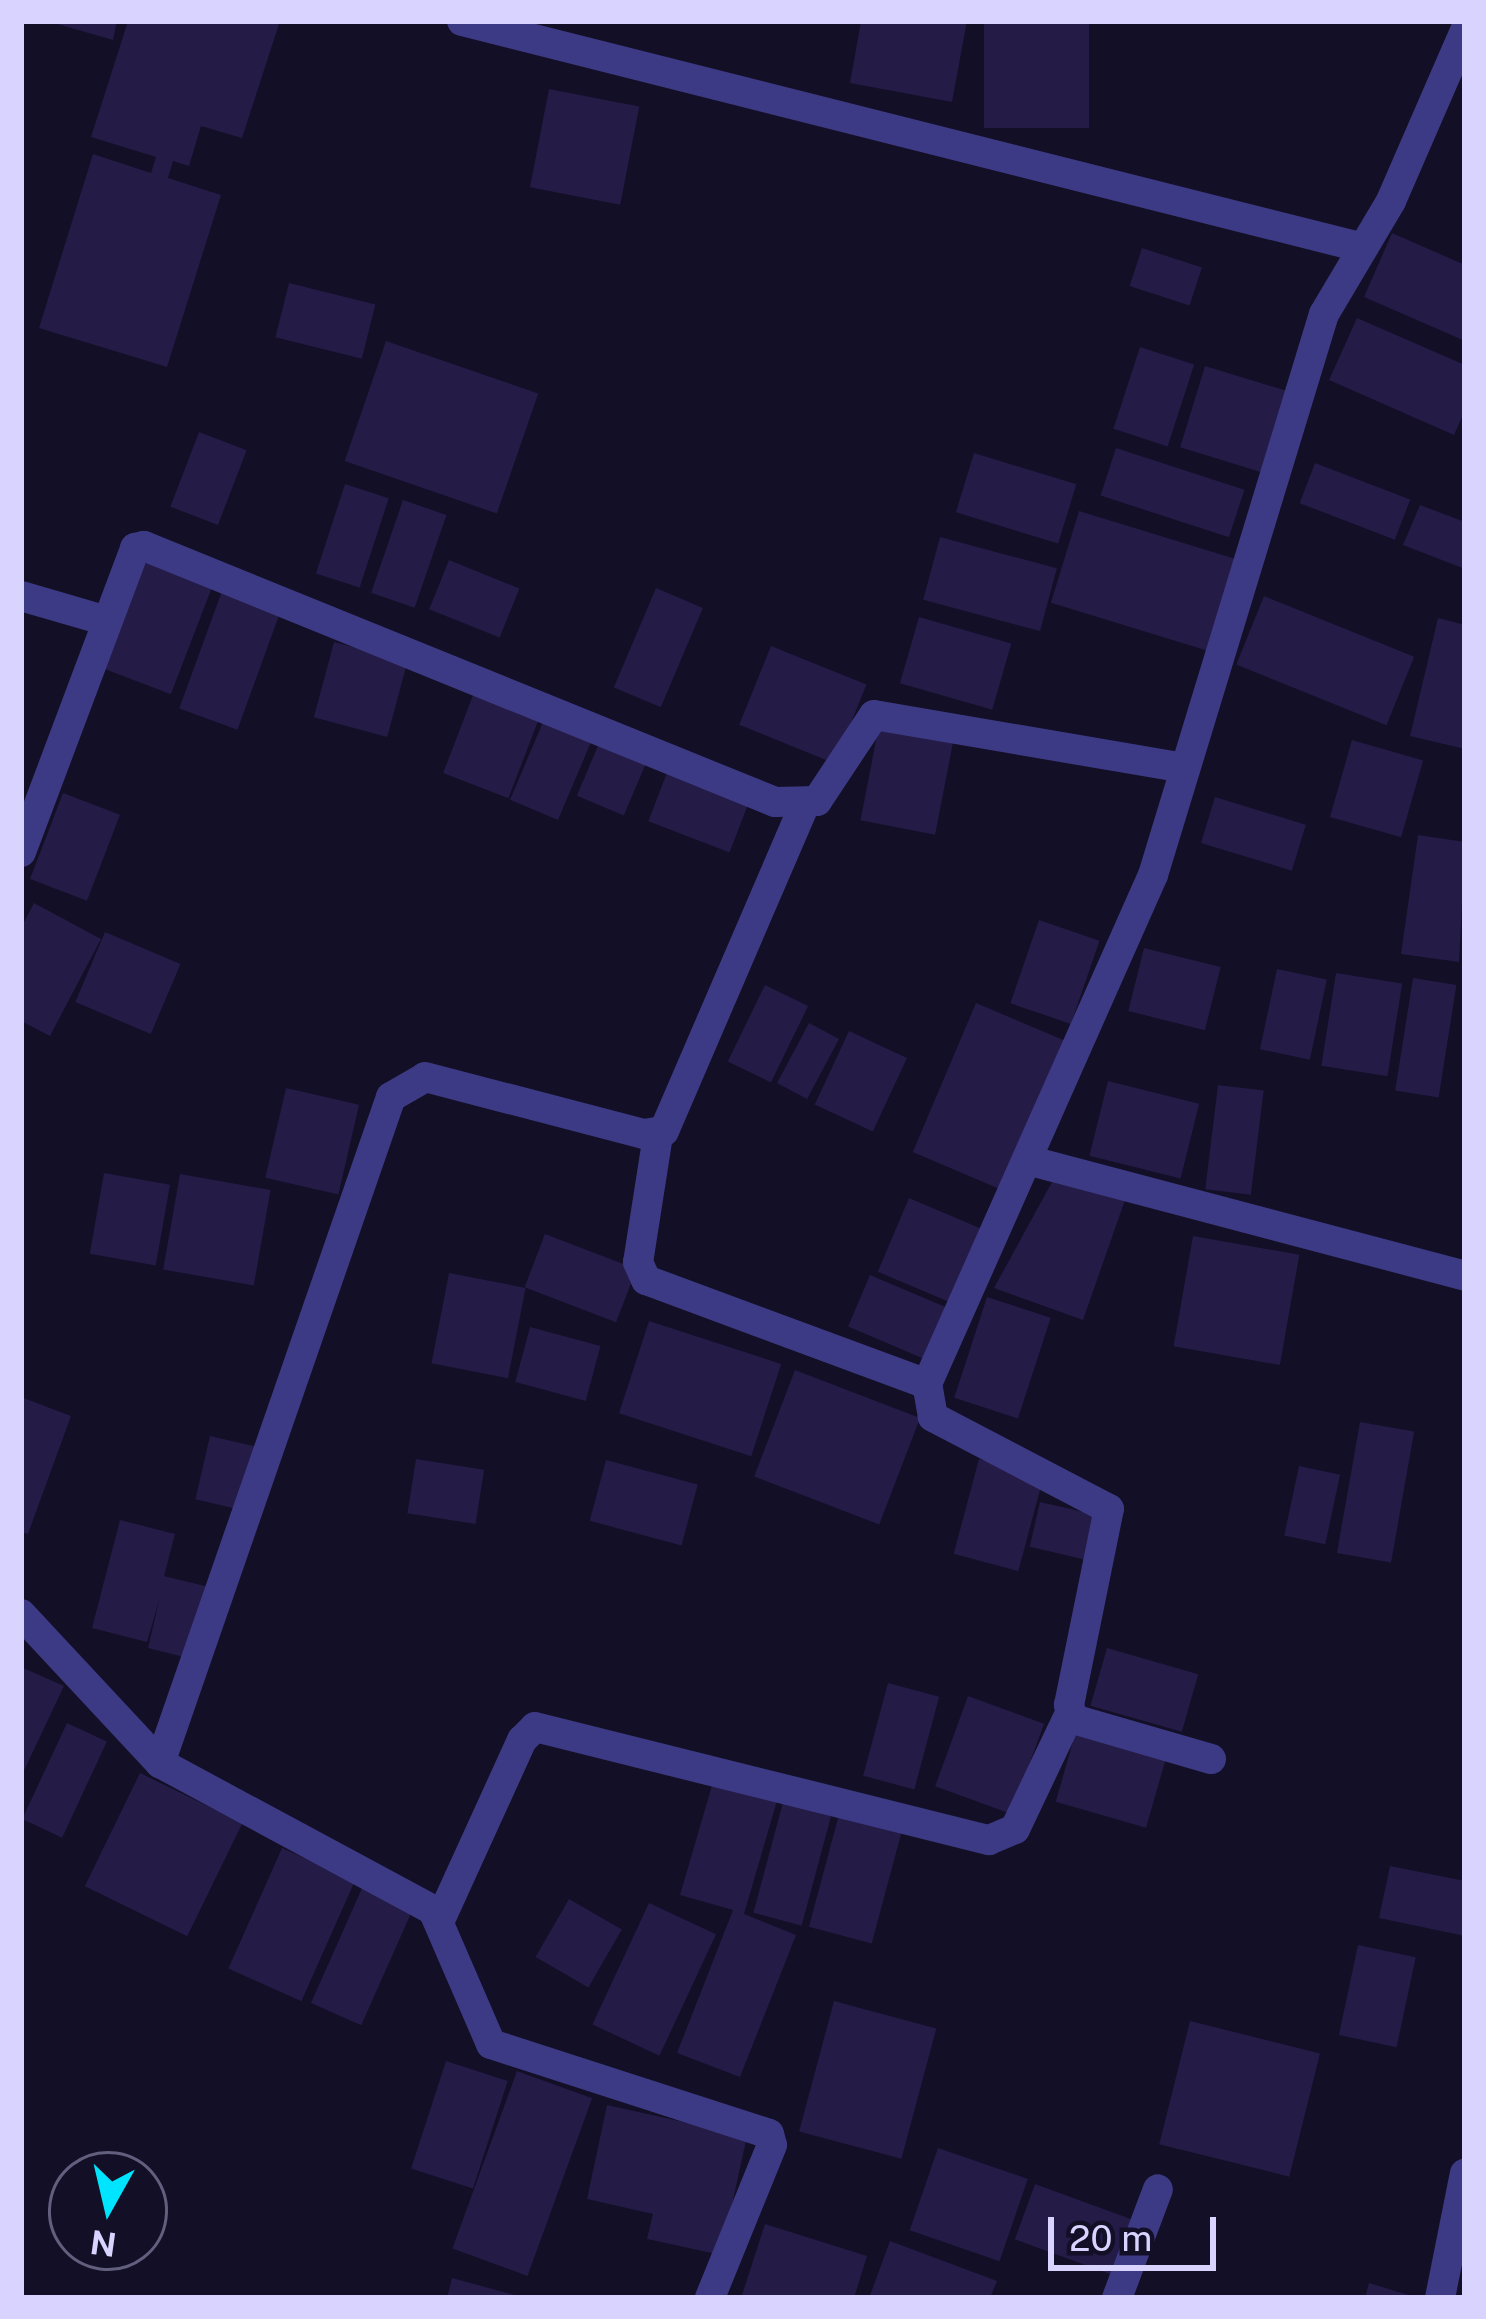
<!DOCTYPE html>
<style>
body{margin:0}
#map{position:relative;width:1486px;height:2319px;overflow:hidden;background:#130f26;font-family:"Public Sans",sans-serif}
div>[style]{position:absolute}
.building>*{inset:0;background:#241b47;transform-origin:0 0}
.street>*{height:30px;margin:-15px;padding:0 15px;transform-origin:15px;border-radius:15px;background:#3d3a85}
span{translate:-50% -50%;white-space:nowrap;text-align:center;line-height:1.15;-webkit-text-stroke:9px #130f26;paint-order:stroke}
.frame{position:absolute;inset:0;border:24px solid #d9d4ff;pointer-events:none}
.north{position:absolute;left:48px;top:2151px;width:120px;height:120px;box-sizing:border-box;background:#130f26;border:3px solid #625e7d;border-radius:50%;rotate:188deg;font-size:33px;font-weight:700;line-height:48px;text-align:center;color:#d9d4ff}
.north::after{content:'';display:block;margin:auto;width:42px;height:54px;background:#00e5ff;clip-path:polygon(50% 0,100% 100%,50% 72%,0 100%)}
.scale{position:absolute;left:1048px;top:2217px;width:168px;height:54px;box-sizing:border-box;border:6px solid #d9d4ff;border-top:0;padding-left:15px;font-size:36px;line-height:42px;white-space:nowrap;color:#d9d4ff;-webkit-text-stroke:9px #130f26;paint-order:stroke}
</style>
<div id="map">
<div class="building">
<i style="clip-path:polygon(47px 21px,117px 21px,113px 40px)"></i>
<i style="clip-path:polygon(128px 21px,280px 21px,242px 138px,201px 126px,189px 166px,173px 161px,168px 178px,221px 195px,167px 367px,39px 328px,93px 154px,151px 173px,156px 157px,91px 137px)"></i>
<i style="clip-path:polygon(861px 21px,967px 21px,952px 102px,850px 83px)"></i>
<i style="left:984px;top:21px;width:105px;height:107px"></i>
<i style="left:549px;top:89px;width:92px;height:100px;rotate:11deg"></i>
<i style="clip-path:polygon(1392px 233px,1465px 265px,1465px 341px,1364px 297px)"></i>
<i style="left:1142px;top:248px;width:63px;height:40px;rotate:18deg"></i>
<i style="left:289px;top:283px;width:89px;height:56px;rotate:14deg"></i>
<i style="clip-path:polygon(1357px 318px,1465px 365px,1465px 410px,1454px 435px,1329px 380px)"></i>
<i style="left:386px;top:341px;width:161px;height:127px;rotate:19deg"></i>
<i style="left:1140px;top:347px;width:57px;height:86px;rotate:18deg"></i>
<i style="left:1205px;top:366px;width:85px;height:85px;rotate:17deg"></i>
<i style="left:199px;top:432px;width:51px;height:80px;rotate:21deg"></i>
<i style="left:1116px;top:448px;width:135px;height:50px;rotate:18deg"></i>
<i style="left:974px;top:453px;width:107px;height:62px;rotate:17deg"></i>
<i style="left:1315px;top:463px;width:102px;height:43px;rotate:21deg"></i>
<i style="left:345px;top:484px;width:46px;height:94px;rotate:18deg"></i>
<i style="left:403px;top:500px;width:46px;height:98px;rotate:19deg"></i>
<i style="clip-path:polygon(1420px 505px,1465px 522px,1465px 569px,1403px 545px)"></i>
<i style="left:1079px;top:511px;width:169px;height:96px;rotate:17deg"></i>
<i style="left:940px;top:537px;width:121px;height:65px;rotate:15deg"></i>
<i style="left:145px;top:558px;width:73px;height:118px;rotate:21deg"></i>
<i style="left:449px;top:560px;width:76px;height:53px;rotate:22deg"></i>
<i style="left:656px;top:588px;width:51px;height:108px;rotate:23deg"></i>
<i style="left:222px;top:591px;width:62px;height:125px;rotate:20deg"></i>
<i style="left:1264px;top:596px;width:162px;height:74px;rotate:22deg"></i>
<i style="left:919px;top:617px;width:96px;height:69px;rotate:16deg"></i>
<i style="clip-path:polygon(1438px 618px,1465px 625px,1465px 749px,1410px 736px)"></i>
<i style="left:334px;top:642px;width:76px;height:78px;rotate:15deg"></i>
<i style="left:771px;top:646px;width:103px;height:85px;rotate:22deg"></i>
<i style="left:475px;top:690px;width:70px;height:89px;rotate:21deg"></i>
<i style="left:546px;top:715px;width:52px;height:92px;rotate:23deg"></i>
<i style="left:879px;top:725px;width:76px;height:97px;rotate:11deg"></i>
<i style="left:603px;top:734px;width:51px;height:67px;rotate:23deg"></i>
<i style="left:1352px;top:740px;width:74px;height:80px;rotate:16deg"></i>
<i style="left:668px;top:770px;width:87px;height:55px;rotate:21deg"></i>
<i style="left:63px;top:793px;width:61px;height:92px;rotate:21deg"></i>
<i style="left:1215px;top:797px;width:95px;height:48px;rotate:17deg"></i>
<i style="clip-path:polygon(1418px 835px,1465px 842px,1459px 962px,1401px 954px)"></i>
<i style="clip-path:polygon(34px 903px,101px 939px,50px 1036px,21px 1021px,21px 928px)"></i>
<i style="left:1039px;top:920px;width:64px;height:88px;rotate:19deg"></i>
<i style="left:105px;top:932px;width:82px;height:76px;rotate:23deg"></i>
<i style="left:1144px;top:948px;width:79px;height:65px;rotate:14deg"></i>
<i style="left:1277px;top:969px;width:51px;height:82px;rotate:12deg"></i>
<i style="left:1336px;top:973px;width:67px;height:94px;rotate:9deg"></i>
<i style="left:1413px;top:978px;width:44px;height:114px;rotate:9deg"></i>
<i style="left:765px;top:985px;width:48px;height:85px;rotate:26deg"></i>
<i style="left:976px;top:1003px;width:100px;height:162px;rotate:23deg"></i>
<i style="left:809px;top:1023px;width:34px;height:68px;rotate:28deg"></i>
<i style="left:849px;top:1031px;width:64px;height:81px;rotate:25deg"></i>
<i style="left:1108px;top:1081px;width:94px;height:77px;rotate:14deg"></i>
<i style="left:1218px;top:1085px;width:46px;height:105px;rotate:7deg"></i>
<i style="left:286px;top:1088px;width:75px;height:92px;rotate:13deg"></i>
<i style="left:104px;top:1173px;width:67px;height:82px;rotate:10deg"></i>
<i style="left:180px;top:1174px;width:92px;height:97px;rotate:10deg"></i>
<i style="clip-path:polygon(1052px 1182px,1125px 1200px,1083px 1320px,994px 1288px)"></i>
<i style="left:909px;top:1198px;width:81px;height:80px;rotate:23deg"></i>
<i style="left:545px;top:1234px;width:98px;height:57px;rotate:21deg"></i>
<i style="left:1193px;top:1236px;width:108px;height:112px;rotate:10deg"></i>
<i style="left:449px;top:1273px;width:78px;height:92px;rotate:11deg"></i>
<i style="left:870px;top:1275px;width:86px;height:56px;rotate:23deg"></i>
<i style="left:987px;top:1297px;width:67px;height:106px;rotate:18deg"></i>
<i style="left:649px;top:1321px;width:139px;height:97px;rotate:18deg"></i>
<i style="left:530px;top:1327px;width:73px;height:57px;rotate:15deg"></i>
<i style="left:795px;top:1370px;width:134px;height:114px;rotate:21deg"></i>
<i style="clip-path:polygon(21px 1397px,71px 1416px,28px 1534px,21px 1532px)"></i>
<i style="left:1360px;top:1422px;width:55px;height:133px;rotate:10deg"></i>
<i style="left:210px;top:1436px;width:47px;height:65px;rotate:13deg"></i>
<i style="left:416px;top:1459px;width:69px;height:55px;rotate:9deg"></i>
<i style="left:979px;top:1459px;width:67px;height:98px;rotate:15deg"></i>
<i style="left:606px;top:1460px;width:95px;height:63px;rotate:15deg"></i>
<i style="left:1299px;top:1466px;width:42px;height:71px;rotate:12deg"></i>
<i style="left:1040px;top:1502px;width:65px;height:46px;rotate:13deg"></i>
<i style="clip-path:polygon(120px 1520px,175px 1534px,164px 1576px,213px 1588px,196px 1660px,148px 1648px,160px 1597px,147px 1642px,92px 1628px)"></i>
<i style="left:1107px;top:1648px;width:95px;height:60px;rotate:16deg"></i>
<i style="clip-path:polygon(21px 1667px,64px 1686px,21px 1777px)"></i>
<i style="left:888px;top:1683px;width:53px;height:96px;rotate:15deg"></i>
<i style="left:968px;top:1696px;width:81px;height:96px;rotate:20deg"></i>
<i style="left:67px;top:1723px;width:44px;height:106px;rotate:25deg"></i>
<i style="left:1078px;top:1724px;width:94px;height:81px;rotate:16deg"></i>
<i style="left:140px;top:1773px;width:114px;height:126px;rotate:26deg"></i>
<i style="clip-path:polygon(715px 1775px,779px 1794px,744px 1914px,796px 1935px,740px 2077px,677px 2053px,733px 1910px,680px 1895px)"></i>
<i style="left:786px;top:1791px;width:50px;height:126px;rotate:15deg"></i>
<i style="left:841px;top:1807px;width:65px;height:124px;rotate:15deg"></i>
<i style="left:282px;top:1848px;width:80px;height:132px;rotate:24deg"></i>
<i style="clip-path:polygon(1390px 1866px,1465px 1881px,1465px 1936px,1379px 1918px)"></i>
<i style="left:363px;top:1886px;width:55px;height:128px;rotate:24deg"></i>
<i style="left:569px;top:1899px;width:61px;height:67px;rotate:30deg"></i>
<i style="left:649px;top:1903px;width:74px;height:134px;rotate:25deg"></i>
<i style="left:1358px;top:1945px;width:59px;height:92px;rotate:12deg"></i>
<i style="left:834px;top:2001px;width:106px;height:135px;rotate:15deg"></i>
<i style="left:1190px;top:2021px;width:134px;height:127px;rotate:14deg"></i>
<i style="left:446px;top:2061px;width:65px;height:113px;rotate:18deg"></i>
<i style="left:517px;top:2071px;width:80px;height:189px;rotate:20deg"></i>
<i style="clip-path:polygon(607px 2105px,747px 2136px,721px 2255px,647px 2239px,653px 2214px,587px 2199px)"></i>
<i style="left:938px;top:2148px;width:95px;height:87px;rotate:19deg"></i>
<i style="left:1035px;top:2184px;width:102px;height:59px;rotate:20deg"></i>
<i style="clip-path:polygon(765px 2224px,867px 2256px,854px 2298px,741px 2298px)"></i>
<i style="clip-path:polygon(890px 2241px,997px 2281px,990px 2298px,869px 2298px)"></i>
<i style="clip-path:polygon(452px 2278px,522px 2297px,522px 2298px,447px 2298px)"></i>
<i style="clip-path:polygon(1369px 2283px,1415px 2297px,1415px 2298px,1365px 2298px)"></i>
</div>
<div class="street">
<i style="left:462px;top:21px;width:926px;rotate:14.13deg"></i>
<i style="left:21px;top:596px;width:90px;rotate:16.2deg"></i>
<i style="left:21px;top:852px;width:325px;rotate:-69.4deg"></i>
<i style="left:135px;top:548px;width:9px;rotate:-13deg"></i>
<i style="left:144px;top:546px;width:681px;rotate:22.08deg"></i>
<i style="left:775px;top:802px;width:42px;rotate:-1.4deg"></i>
<i style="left:817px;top:801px;width:103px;rotate:-56.5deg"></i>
<i style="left:874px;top:715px;width:315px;rotate:9.7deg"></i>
<i style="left:658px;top:1135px;width:129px;rotate:98.9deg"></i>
<i style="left:638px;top:1262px;width:20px;rotate:66deg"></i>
<i style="left:646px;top:1280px;width:300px;rotate:20.3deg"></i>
<i style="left:1027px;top:1160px;width:453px;rotate:14.8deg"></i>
<i style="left:21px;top:1614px;width:204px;rotate:47deg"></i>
<i style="left:160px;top:1763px;width:310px;rotate:28.3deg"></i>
<i style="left:433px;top:1910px;width:146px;rotate:66.6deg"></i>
<i style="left:491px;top:2044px;width:292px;rotate:17.9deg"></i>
<i style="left:769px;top:2134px;width:11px;rotate:75deg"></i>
<i style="left:772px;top:2145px;width:165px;rotate:112.1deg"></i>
<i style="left:1211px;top:1759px;width:144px;rotate:-163.8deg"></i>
<i style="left:1073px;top:1719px;width:15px;rotate:-106deg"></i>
<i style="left:1069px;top:1705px;width:200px;rotate:-78.5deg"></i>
<i style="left:1109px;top:1509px;width:199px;rotate:-152.4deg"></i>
<i style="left:933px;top:1417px;width:34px;rotate:-100deg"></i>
<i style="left:927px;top:1384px;width:557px;rotate:-66.06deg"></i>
<i style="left:1153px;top:875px;width:586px;rotate:-73.05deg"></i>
<i style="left:1324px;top:314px;width:131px;rotate:-59.3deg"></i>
<i style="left:1391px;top:201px;width:185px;rotate:-66.5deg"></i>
<i style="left:160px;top:1763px;width:705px;rotate:-70.87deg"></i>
<i style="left:391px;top:1097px;width:39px;rotate:-30deg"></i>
<i style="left:425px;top:1077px;width:226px;rotate:14.6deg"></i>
<i style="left:644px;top:1134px;width:20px;rotate:-9deg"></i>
<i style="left:664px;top:1131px;width:356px;rotate:-66.7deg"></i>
<i style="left:440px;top:1920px;width:198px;rotate:-65.5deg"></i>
<i style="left:522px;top:1740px;width:18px;rotate:-45deg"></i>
<i style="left:535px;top:1727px;width:468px;rotate:14deg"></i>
<i style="left:989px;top:1840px;width:28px;rotate:-23deg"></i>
<i style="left:1015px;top:1829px;width:128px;rotate:-64.6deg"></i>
<i style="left:1117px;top:2298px;width:116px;rotate:-69.4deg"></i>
<i style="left:1440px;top:2298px;width:127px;rotate:-78.7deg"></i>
</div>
<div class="frame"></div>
<div class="north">N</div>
<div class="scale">20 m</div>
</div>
